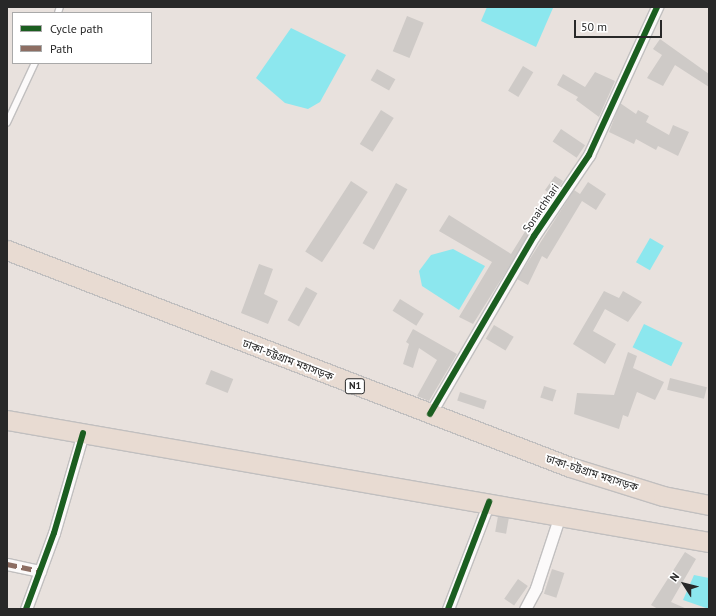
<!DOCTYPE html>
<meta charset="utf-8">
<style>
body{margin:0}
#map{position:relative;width:716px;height:616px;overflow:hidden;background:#e8e1dd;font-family:"PT Sans","Noto Sans Bengali",sans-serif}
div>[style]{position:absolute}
.water>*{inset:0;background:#8ce7ee;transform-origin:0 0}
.building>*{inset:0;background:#cecac7;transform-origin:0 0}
.roads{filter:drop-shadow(1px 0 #c1bfbf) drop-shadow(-1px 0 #c1bfbf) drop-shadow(0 1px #c1bfbf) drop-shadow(0 -1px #c1bfbf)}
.service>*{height:5.5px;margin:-2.75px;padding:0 2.75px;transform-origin:2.75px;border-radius:2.75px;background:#fcfafa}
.minor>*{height:11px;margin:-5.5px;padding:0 5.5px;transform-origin:5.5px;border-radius:5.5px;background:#fcfafa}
.trunk>*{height:19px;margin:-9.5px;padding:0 9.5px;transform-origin:9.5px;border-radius:9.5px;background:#e8dbd2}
.quiet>*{height:5px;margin-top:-2.5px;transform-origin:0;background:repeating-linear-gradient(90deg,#8d6e63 0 10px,transparent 0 15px)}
.cycleway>*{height:6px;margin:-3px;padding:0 3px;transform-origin:3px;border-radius:3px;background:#1b5e20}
span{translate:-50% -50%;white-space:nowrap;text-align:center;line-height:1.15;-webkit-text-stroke:3.5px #fff;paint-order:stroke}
.shield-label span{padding:1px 3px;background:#fff;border:1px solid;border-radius:3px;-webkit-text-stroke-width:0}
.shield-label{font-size:10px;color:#282828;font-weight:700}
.street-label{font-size:11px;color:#282828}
.frame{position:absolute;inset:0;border:8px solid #282828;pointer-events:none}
.legend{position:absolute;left:12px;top:12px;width:140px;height:52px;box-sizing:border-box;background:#fff;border:1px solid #a9a9a9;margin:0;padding:5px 7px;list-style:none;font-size:12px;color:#282828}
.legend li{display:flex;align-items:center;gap:8px;height:20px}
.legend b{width:20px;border:1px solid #a9a9a9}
.north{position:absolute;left:664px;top:564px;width:40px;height:40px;-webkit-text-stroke:3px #fff;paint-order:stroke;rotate:306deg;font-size:11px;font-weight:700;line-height:16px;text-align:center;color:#282828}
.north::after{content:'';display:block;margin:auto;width:14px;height:18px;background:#282828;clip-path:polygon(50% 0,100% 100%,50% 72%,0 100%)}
.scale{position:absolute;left:574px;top:20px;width:88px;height:18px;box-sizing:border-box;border:2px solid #282828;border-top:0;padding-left:5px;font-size:12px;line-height:14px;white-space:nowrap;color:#282828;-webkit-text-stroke:3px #fff;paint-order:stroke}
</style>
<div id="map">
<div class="water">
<i style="clip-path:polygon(487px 7px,551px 7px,553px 8px,536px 47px,481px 21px)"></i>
<i style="clip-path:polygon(291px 28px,346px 55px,320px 102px,308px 109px,285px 103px,256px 78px)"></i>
<i style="left:650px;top:238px;width:16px;height:28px;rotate:30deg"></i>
<i style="clip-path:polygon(453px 249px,485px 266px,459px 310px,422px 286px,419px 271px,431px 255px)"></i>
<i style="left:644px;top:324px;width:43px;height:26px;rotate:26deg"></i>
<i style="clip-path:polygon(694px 575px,709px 578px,709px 609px,683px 600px)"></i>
</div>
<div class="building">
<i style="left:407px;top:16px;width:18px;height:38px;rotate:22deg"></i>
<i style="clip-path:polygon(660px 39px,709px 74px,709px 87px,675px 65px,663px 86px,647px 78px,662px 55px,653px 49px)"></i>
<i style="left:523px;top:66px;width:12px;height:29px;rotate:31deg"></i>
<i style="left:377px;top:69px;width:21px;height:13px;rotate:29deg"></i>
<i style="clip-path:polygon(595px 72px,615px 81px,599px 117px,576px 100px,578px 97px,557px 85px,563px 74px,585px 87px)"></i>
<i style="clip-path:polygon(620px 103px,636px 114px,638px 110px,649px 116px,646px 122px,669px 135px,673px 125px,689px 132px,678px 156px,658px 146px,656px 150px,636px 139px,634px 144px,609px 132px)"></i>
<i style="left:381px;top:110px;width:15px;height:40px;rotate:32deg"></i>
<i style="left:561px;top:129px;width:29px;height:15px;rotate:34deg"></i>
<i style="clip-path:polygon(555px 176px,563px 181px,473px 324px,459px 317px,492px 262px,439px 231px,449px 215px,511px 254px,549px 193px,545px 190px)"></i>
<i style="left:351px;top:181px;width:20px;height:84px;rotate:33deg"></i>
<i style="clip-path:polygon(588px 182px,606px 194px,596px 210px,582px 201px,547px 259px,542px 256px,528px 285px,517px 279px,574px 190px,580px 194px)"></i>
<i style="left:396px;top:183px;width:13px;height:69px;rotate:29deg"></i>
<i style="clip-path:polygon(259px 264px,273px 269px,264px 294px,278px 301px,268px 324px,241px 313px)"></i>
<i style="left:306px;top:287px;width:13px;height:38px;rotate:29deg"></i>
<i style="clip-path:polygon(604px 291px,619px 298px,623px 291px,642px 302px,628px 322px,605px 309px,593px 331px,616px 344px,605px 364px,573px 344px)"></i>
<i style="left:400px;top:299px;width:28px;height:14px;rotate:32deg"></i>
<i style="left:494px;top:325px;width:23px;height:16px;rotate:31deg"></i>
<i style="clip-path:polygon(413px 329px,457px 354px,429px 401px,417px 396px,437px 360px,419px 348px,413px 368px,403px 364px,409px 344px,406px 342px)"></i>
<i style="clip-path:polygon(628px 352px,637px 356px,633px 368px,664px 382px,655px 400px,637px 392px,628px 417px,623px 415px,619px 429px,574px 414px,577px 393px,614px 395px)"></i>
<i style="left:211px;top:370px;width:24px;height:15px;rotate:22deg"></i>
<i style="left:670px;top:378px;width:38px;height:12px;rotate:14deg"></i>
<i style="left:544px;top:386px;width:13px;height:12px;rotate:18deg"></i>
<i style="left:460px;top:392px;width:28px;height:9px;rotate:18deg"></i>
<i style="left:498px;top:516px;width:11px;height:16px;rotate:10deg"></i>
<i style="clip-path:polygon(685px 552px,696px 559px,671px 602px,687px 609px,658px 609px,651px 605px)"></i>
<i style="left:552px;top:569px;width:13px;height:26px;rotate:18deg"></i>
<i style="left:518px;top:579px;width:12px;height:24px;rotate:35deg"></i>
</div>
<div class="roads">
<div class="service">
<i style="left:58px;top:13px;width:6px;rotate:-72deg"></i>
<i style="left:7px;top:123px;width:66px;rotate:-65deg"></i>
</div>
<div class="minor">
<i style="left:430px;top:414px;width:206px;rotate:-59.7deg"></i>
<i style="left:534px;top:236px;width:98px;rotate:-55.8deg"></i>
<i style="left:589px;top:155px;width:163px;rotate:-65.3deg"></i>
<i style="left:7px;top:564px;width:34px;rotate:12deg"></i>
<i style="left:26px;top:609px;width:81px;rotate:-69.8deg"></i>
<i style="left:54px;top:533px;width:104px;rotate:-73.8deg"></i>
<i style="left:448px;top:609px;width:115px;rotate:-69deg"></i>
<i style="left:525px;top:609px;width:24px;rotate:-62deg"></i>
<i style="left:536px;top:588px;width:77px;rotate:-71.8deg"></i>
</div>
<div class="trunk">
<i style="left:7px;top:250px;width:603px;rotate:21.08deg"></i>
<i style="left:570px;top:467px;width:97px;rotate:17.3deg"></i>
<i style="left:663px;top:496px;width:47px;rotate:11.1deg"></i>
<i style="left:7px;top:420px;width:713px;rotate:9.86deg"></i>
</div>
</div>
<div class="quiet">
<i style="left:7px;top:564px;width:34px;rotate:12deg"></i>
</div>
<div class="cycleway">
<i style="left:430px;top:414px;width:206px;rotate:-59.7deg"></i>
<i style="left:534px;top:236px;width:98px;rotate:-55.8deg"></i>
<i style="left:589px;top:155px;width:163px;rotate:-65.3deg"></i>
<i style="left:26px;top:609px;width:81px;rotate:-69.8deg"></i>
<i style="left:54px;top:533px;width:104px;rotate:-73.8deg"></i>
<i style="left:448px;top:609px;width:115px;rotate:-69deg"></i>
</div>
<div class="shield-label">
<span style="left:355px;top:386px">N1</span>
</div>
<div class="street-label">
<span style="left:541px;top:208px;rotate:-56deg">Sonaichhari</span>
<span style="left:288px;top:360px;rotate:21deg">ঢাকা-চট্টগ্রাম মহাসড়ক</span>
<span style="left:592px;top:473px;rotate:18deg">ঢাকা-চট্টগ্রাম মহাসড়ক</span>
</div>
<div class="frame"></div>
<ul class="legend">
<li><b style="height:5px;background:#1b5e20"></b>Cycle path</li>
<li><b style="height:5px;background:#8d6e63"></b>Path</li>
</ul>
<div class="north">N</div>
<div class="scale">50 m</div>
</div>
